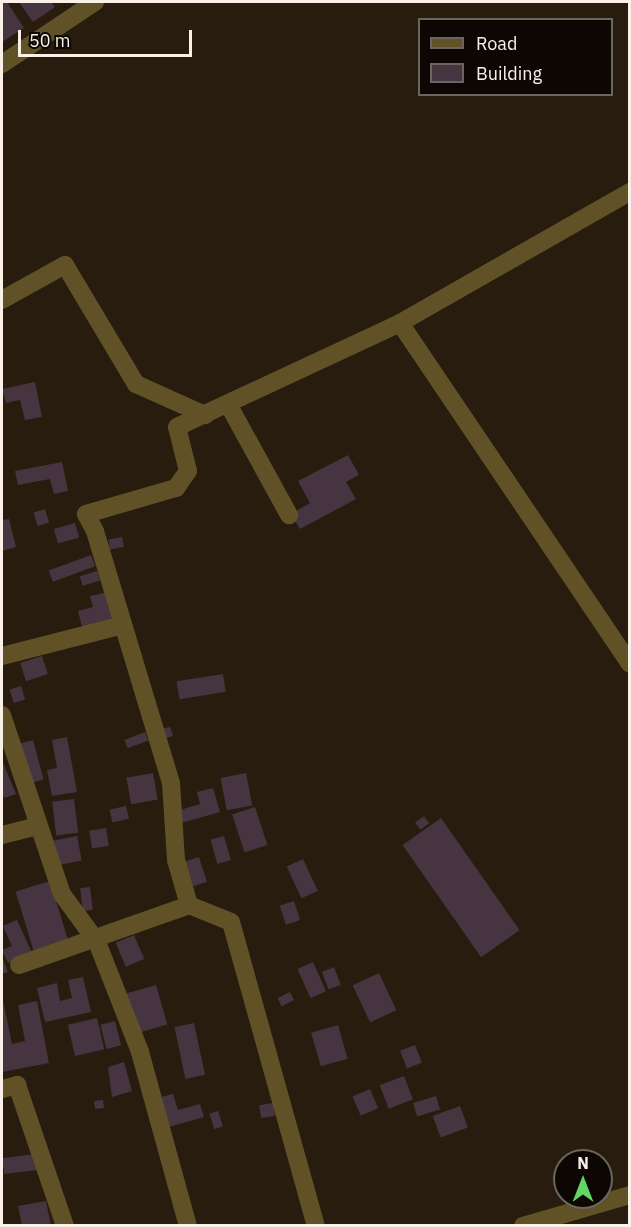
<!DOCTYPE html>
<style>
body{margin:0}
#map{position:relative;width:631px;height:1227px;overflow:hidden;background:#271c0e;font-family:"IBM Plex Sans",sans-serif}
div>[style]{position:absolute}
.building>*{inset:0;background:#463541;transform-origin:0 0}
.minor>*{height:18px;margin:-9px;padding:0 9px;transform-origin:9px;border-radius:9px;background:#615127}
span{translate:-50% -50%;white-space:nowrap;text-align:center;line-height:1.15;-webkit-text-stroke:4.5px #0c0703;paint-order:stroke}
.frame{position:absolute;inset:0;border:3px solid #f9f1e8;pointer-events:none}
.legend{position:absolute;left:418px;top:18px;width:195px;height:78px;box-sizing:border-box;background:#0c0703;border:2px solid #6b655f;margin:0;padding:8px 10px;list-style:none;font-size:18px;color:#f9f1e8}
.legend li{display:flex;align-items:center;gap:12px;height:30px}
.legend b{width:30px;border:2px solid #6b655f}
.north{position:absolute;left:553px;top:1149px;width:60px;height:60px;box-sizing:border-box;background:#0c0703;border:2px solid #6b655f;border-radius:50%;rotate:0deg;font-size:16px;font-weight:700;line-height:24px;text-align:center;color:#f9f1e8}
.north::after{content:'';display:block;margin:auto;width:21px;height:27px;background:#64d467;clip-path:polygon(50% 0,100% 100%,50% 72%,0 100%)}
.scale{position:absolute;left:18px;top:30px;width:174px;height:27px;box-sizing:border-box;border:3px solid #f9f1e8;border-top:0;padding-left:8px;font-size:18px;line-height:21px;white-space:nowrap;color:#f9f1e8;-webkit-text-stroke:4px #0c0703;paint-order:stroke}
</style>
<div id="map">
<div class="building">
<i style="clip-path:polygon(2px 2px,7px 2px,24px 28px,2px 42px)"></i>
<i style="clip-path:polygon(19px 2px,51px 2px,55px 7px,33px 22px)"></i>
<i style="clip-path:polygon(35px 382px,42px 417px,25px 420px,20px 400px,6px 403px,2px 389px)"></i>
<i style="clip-path:polygon(348px 455px,359px 475px,346px 482px,356px 499px,300px 529px,291px 514px,310px 503px,298px 481px)"></i>
<i style="clip-path:polygon(62px 462px,68px 491px,54px 494px,50px 479px,18px 485px,15px 471px)"></i>
<i style="left:45px;top:509px;width:14px;height:12px;rotate:73deg"></i>
<i style="clip-path:polygon(9px 519px,16px 547px,2px 551px,2px 520px)"></i>
<i style="left:75px;top:523px;width:15px;height:22px;rotate:74deg"></i>
<i style="left:122px;top:537px;width:10px;height:14px;rotate:79deg"></i>
<i style="left:91px;top:555px;width:12px;height:45px;rotate:70deg"></i>
<i style="left:97px;top:571px;width:10px;height:18px;rotate:73deg"></i>
<i style="clip-path:polygon(108px 592px,116px 623px,83px 631px,78px 611px,93px 607px,90px 596px)"></i>
<i style="left:42px;top:656px;width:19px;height:23px;rotate:72deg"></i>
<i style="left:223px;top:674px;width:18px;height:47px;rotate:81deg"></i>
<i style="left:21px;top:686px;width:14px;height:12px;rotate:73deg"></i>
<i style="clip-path:polygon(170px 727px,173px 736px,163px 739px,161px 729px)"></i>
<i style="left:145px;top:732px;width:9px;height:22px;rotate:69deg"></i>
<i style="clip-path:polygon(67px 737px,77px 792px,52px 796px,47px 770px,57px 768px,52px 740px)"></i>
<i style="left:33px;top:740px;width:41px;height:18px;rotate:75deg"></i>
<i style="clip-path:polygon(2px 760px,16px 794px,4px 798px,2px 791px)"></i>
<i style="left:153px;top:773px;width:27px;height:27px;rotate:80deg"></i>
<i style="left:246px;top:773px;width:33px;height:26px;rotate:79deg"></i>
<i style="clip-path:polygon(213px 788px,220px 812px,181px 823px,177px 811px,200px 804px,197px 792px)"></i>
<i style="left:74px;top:799px;width:34px;height:22px;rotate:83deg"></i>
<i style="left:126px;top:806px;width:13px;height:17px;rotate:77deg"></i>
<i style="left:255px;top:807px;width:40px;height:24px;rotate:72deg"></i>
<i style="left:424px;top:816px;width:9px;height:11px;rotate:54deg"></i>
<i style="left:441px;top:818px;width:137px;height:47px;rotate:55deg"></i>
<i style="left:106px;top:828px;width:18px;height:17px;rotate:81deg"></i>
<i style="left:77px;top:836px;width:25px;height:26px;rotate:79deg"></i>
<i style="left:224px;top:836px;width:25px;height:14px;rotate:74deg"></i>
<i style="left:199px;top:857px;width:26px;height:16px;rotate:72deg"></i>
<i style="left:303px;top:859px;width:35px;height:18px;rotate:65deg"></i>
<i style="left:50px;top:881px;width:64px;height:36px;rotate:73deg"></i>
<i style="left:90px;top:887px;width:23px;height:10px;rotate:83deg"></i>
<i style="left:294px;top:901px;width:20px;height:15px;rotate:72deg"></i>
<i style="clip-path:polygon(17px 920px,32px 953px,8px 963px,2px 950px,12px 946px,3px 926px)"></i>
<i style="left:134px;top:935px;width:26px;height:20px;rotate:67deg"></i>
<i style="clip-path:polygon(2px 957px,8px 972px,2px 974px)"></i>
<i style="left:313px;top:962px;width:32px;height:17px;rotate:66deg"></i>
<i style="left:334px;top:967px;width:19px;height:13px;rotate:69deg"></i>
<i style="left:379px;top:973px;width:41px;height:29px;rotate:65deg"></i>
<i style="clip-path:polygon(83px 977px,91px 1012px,45px 1022px,37px 988px,57px 983px,60px 1001px,72px 998px,68px 980px)"></i>
<i style="left:156px;top:985px;width:41px;height:31px;rotate:74deg"></i>
<i style="left:290px;top:992px;width:9px;height:14px;rotate:63deg"></i>
<i style="clip-path:polygon(2px 995px,12px 1044px,25px 1041px,18px 1005px,37px 1001px,49px 1063px,2px 1072px)"></i>
<i style="left:97px;top:1018px;width:32px;height:30px;rotate:77deg"></i>
<i style="left:115px;top:1021px;width:25px;height:15px;rotate:76deg"></i>
<i style="left:194px;top:1023px;width:53px;height:20px;rotate:78deg"></i>
<i style="left:338px;top:1025px;width:35px;height:28px;rotate:74deg"></i>
<i style="left:415px;top:1045px;width:19px;height:16px;rotate:69deg"></i>
<i style="clip-path:polygon(124px 1062px,132px 1091px,112px 1097px,108px 1067px)"></i>
<i style="left:404px;top:1076px;width:25px;height:26px;rotate:69deg"></i>
<i style="left:370px;top:1089px;width:21px;height:19px;rotate:67deg"></i>
<i style="clip-path:polygon(173px 1094px,178px 1110px,200px 1104px,204px 1117px,165px 1128px,157px 1098px)"></i>
<i style="left:436px;top:1096px;width:14px;height:24px;rotate:73deg"></i>
<i style="left:103px;top:1100px;width:8px;height:9px;rotate:83deg"></i>
<i style="left:273px;top:1103px;width:13px;height:14px;rotate:81deg"></i>
<i style="left:460px;top:1106px;width:23px;height:29px;rotate:70deg"></i>
<i style="left:218px;top:1111px;width:16px;height:9px;rotate:72deg"></i>
<i style="left:36px;top:1154px;width:16px;height:34px;rotate:83deg"></i>
<i style="clip-path:polygon(46px 1201px,51px 1226px,22px 1226px,18px 1206px)"></i>
</div>
<div class="minor">
<i style="left:2px;top:64px;width:112px;rotate:-33.7deg"></i>
<i style="left:2px;top:300px;width:72px;rotate:-29.1deg"></i>
<i style="left:65px;top:265px;width:139px;rotate:59.2deg"></i>
<i style="left:136px;top:384px;width:76px;rotate:24.2deg"></i>
<i style="left:400px;top:323px;width:411px;rotate:56deg"></i>
<i style="left:228px;top:404px;width:127px;rotate:61.2deg"></i>
<i style="left:2px;top:656px;width:125px;rotate:-14.4deg"></i>
<i style="left:2px;top:715px;width:189px;rotate:71.5deg"></i>
<i style="left:62px;top:894px;width:59px;rotate:53.9deg"></i>
<i style="left:97px;top:942px;width:118px;rotate:68.6deg"></i>
<i style="left:140px;top:1052px;width:180px;rotate:74.6deg"></i>
<i style="left:2px;top:835px;width:37px;rotate:-14deg"></i>
<i style="left:189px;top:905px;width:47px;rotate:-106.1deg"></i>
<i style="left:176px;top:860px;width:77px;rotate:-93.7deg"></i>
<i style="left:171px;top:783px;width:263px;rotate:-106.8deg"></i>
<i style="left:95px;top:531px;width:19px;rotate:-118deg"></i>
<i style="left:86px;top:514px;width:94px;rotate:-16.1deg"></i>
<i style="left:176px;top:488px;width:21px;rotate:-55deg"></i>
<i style="left:188px;top:471px;width:45px;rotate:-104deg"></i>
<i style="left:177px;top:427px;width:246px;rotate:-25deg"></i>
<i style="left:400px;top:323px;width:265px;rotate:-29.7deg"></i>
<i style="left:19px;top:965px;width:180px;rotate:-19.4deg"></i>
<i style="left:189px;top:905px;width:45px;rotate:22deg"></i>
<i style="left:231px;top:922px;width:316px;rotate:74.4deg"></i>
<i style="left:2px;top:1089px;width:16px;rotate:-15deg"></i>
<i style="left:17px;top:1085px;width:149px;rotate:71.2deg"></i>
<i style="left:523px;top:1226px;width:111px;rotate:-16.2deg"></i>
</div>
<div class="frame"></div>
<ul class="legend">
<li><b style="height:8px;background:#615127"></b>Road</li>
<li><b style="height:16px;background:#463541"></b>Building</li>
</ul>
<div class="north">N</div>
<div class="scale">50 m</div>
</div>
